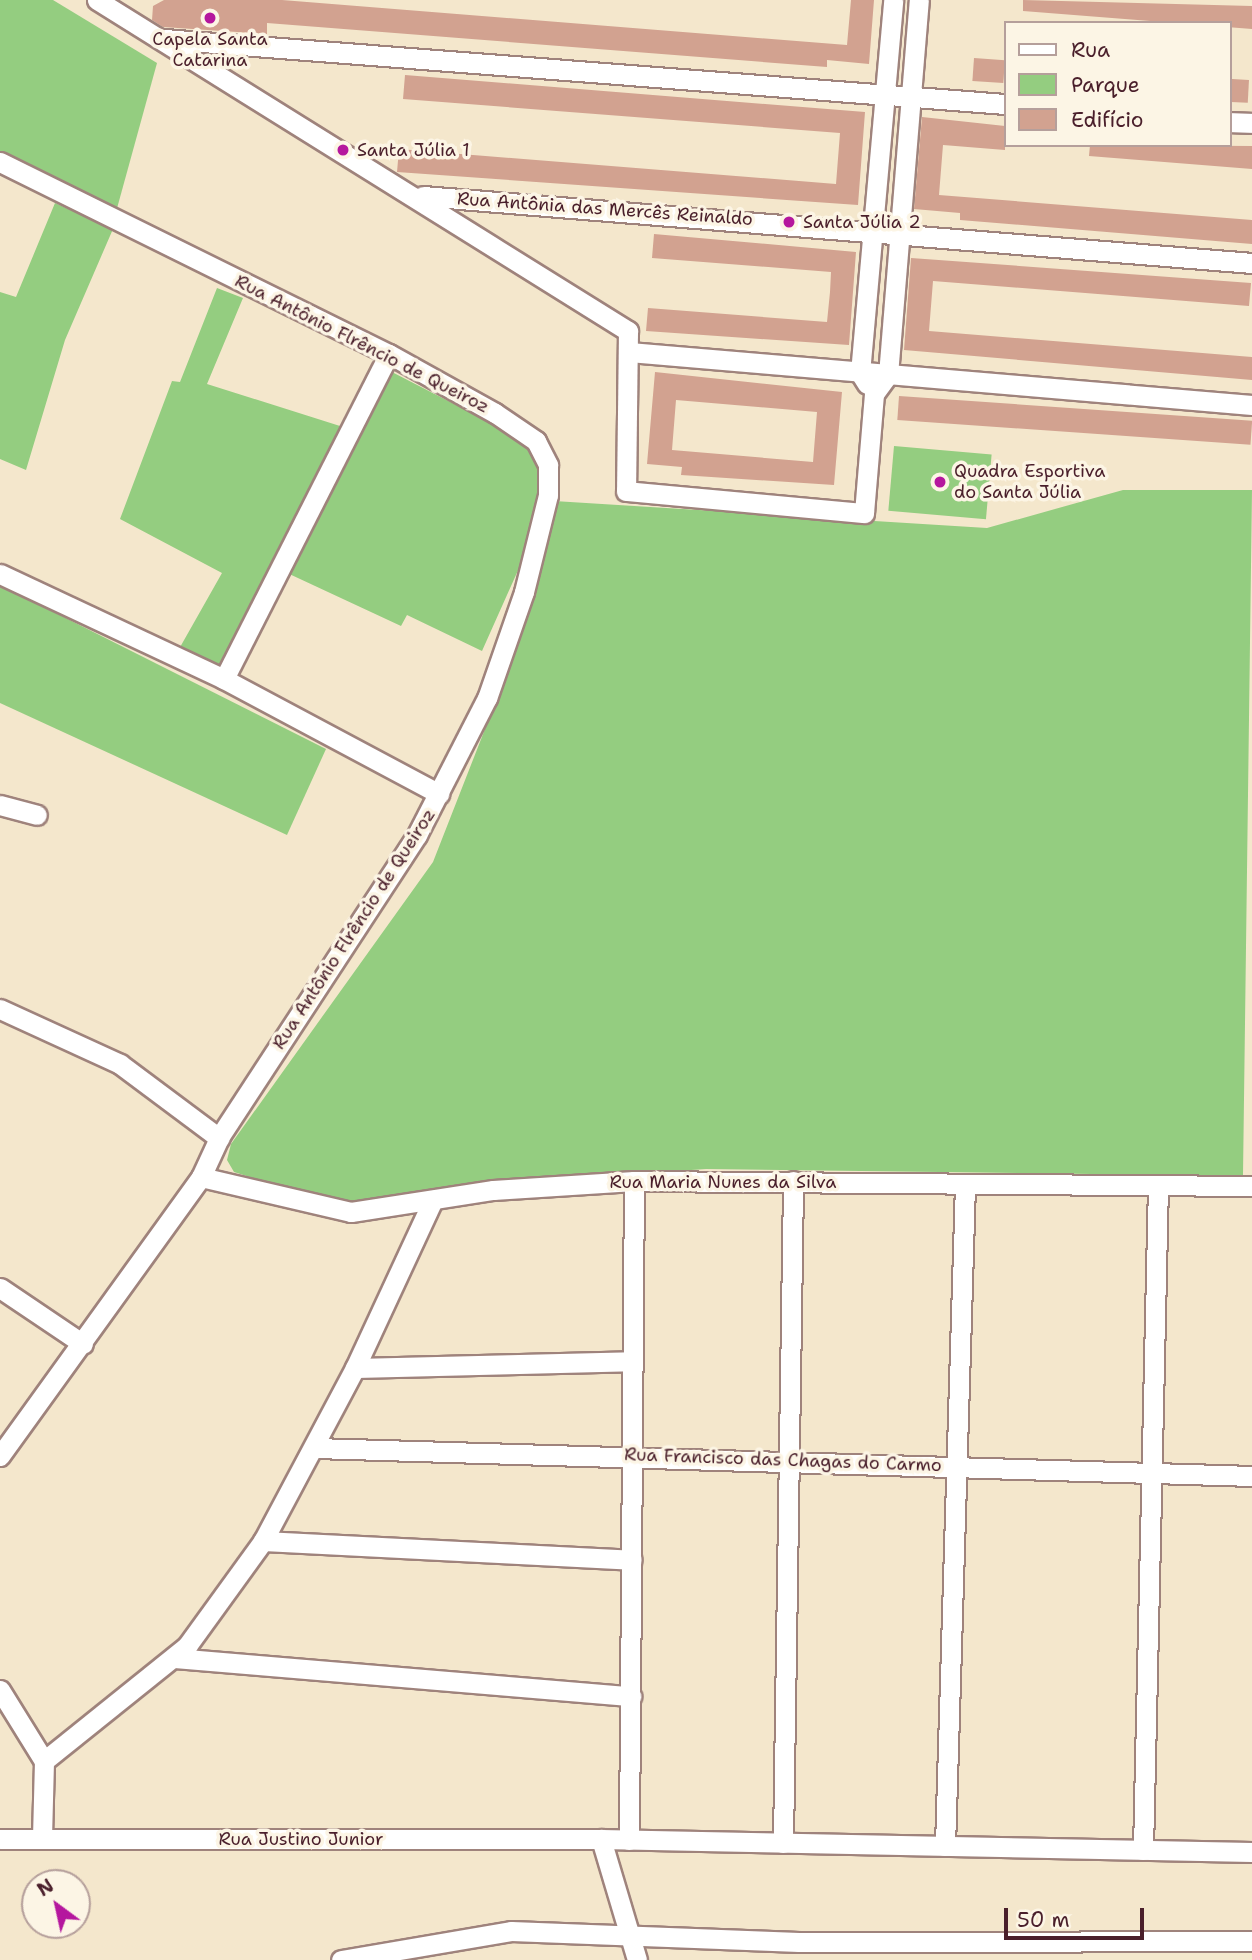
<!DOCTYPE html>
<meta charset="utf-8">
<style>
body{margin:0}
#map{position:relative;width:1252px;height:1960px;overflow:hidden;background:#f4e7cc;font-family:"Shantell Sans",sans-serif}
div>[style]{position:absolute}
.green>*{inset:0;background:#94cd80;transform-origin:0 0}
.building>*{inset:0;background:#d2a290;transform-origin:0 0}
.roads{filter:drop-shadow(2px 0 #9f837c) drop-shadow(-2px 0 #9f837c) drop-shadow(0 2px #9f837c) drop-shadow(0 -2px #9f837c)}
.minor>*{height:19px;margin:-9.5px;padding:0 9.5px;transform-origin:9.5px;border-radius:9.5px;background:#fff}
.dots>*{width:19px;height:19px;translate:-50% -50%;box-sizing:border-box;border:4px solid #fcf5e5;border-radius:50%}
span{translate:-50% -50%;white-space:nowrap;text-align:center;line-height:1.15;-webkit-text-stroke:7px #fcf5e5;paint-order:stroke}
.poi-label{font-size:18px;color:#4a1f2b}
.left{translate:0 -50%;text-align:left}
.street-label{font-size:18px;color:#4a1f2b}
.legend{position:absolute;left:1004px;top:21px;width:228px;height:126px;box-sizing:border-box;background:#fcf5e5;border:2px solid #b59f9b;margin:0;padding:9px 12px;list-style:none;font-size:21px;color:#4a1f2b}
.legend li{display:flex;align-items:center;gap:14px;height:35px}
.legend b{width:35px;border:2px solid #b59f9b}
.north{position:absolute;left:21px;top:1869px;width:70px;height:70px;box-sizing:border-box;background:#fcf5e5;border:2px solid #b59f9b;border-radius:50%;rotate:327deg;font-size:19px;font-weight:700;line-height:28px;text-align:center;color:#4a1f2b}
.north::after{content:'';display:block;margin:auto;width:24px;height:32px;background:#b5179e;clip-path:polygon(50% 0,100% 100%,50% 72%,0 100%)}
.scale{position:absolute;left:1004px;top:1908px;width:140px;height:32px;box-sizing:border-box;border:4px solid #4a1f2b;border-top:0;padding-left:9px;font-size:21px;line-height:24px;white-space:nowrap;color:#4a1f2b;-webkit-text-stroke:5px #fcf5e5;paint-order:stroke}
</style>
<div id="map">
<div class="green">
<i style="clip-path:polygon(0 0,53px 0,157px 63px,116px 212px,0 152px)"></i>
<i style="clip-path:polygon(55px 203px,113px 229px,65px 340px,26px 470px,0 459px,0 292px,16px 297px)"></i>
<i style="clip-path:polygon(217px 288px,243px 298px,207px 384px,340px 426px,221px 671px,179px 649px,222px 573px,120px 519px,172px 381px,180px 382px)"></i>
<i style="clip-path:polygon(390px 371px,526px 441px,541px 469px,540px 500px,520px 566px,482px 651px,407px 615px,401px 626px,285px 572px)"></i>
<i style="left:894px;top:446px;width:98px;height:65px;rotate:5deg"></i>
<i style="clip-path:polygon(1123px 490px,1252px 490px,1243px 1176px,706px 1169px,456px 1186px,335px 1204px,234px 1172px,227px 1160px,231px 1144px,433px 862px,521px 637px,554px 501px,987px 528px)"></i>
<i style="clip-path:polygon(0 585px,326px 749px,287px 835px,0 703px)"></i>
</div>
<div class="building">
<i style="clip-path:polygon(164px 0,282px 0,847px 45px,851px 0,874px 0,869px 64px,827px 60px,827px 67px,267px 23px,267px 34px,163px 27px,152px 20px,153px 6px)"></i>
<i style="clip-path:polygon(1023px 0,1252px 6px,1252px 29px,1023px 11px)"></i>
<i style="left:974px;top:58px;width:31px;height:23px;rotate:4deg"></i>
<i style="clip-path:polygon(405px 75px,865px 112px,858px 205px,397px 172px,399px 149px,836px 184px,840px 133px,403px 99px)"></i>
<i style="left:1232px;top:79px;width:17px;height:23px;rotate:3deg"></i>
<i style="clip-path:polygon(922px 117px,1005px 126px,1005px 150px,943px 145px,939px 195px,1252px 220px,1252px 244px,960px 220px,960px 213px,914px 209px)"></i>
<i style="clip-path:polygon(1090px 145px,1252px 146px,1252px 169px,1089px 156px)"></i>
<i style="clip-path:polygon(654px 234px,856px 252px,849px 345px,646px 331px,648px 308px,827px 322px,830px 292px,831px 272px,652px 258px)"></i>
<i style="clip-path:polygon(911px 258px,1251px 283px,1249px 306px,933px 281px,929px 331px,1252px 357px,1252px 380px,904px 350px)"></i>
<i style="clip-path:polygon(evenodd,655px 372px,842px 392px,834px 485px,681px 475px,682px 467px,647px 464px,655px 372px,676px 400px,817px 412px,813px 462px,672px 450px,676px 400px)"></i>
<i style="left:899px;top:396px;width:354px;height:24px;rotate:4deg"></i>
</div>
<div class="roads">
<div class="minor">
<i style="left:97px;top:0;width:626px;rotate:31.94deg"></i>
<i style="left:628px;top:331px;width:160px;rotate:90.7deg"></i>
<i style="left:626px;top:491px;width:239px;rotate:5.3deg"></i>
<i style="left:864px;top:513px;width:119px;rotate:-85.2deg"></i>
<i style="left:874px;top:394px;width:24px;rotate:-54deg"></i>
<i style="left:888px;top:375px;width:376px;rotate:-85.3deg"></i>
<i style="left:164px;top:39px;width:844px;rotate:4.42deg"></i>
<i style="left:1229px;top:122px;width:23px;rotate:2deg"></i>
<i style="left:0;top:162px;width:434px;rotate:26.3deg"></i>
<i style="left:389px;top:354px;width:121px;rotate:29.1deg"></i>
<i style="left:495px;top:413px;width:50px;rotate:34.3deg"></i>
<i style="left:536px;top:441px;width:27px;rotate:63deg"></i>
<i style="left:548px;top:465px;width:30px;rotate:90deg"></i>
<i style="left:548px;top:495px;width:100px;rotate:103.9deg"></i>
<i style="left:524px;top:592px;width:112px;rotate:109.2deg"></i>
<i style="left:487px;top:698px;width:154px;rotate:117.1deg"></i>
<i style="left:417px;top:835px;width:362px;rotate:123.2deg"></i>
<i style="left:219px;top:1138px;width:43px;rotate:114.8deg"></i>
<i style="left:201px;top:1177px;width:344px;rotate:125.8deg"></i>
<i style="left:423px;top:196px;width:832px;rotate:4.62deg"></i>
<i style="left:629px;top:352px;width:625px;rotate:4.86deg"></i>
<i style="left:867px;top:384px;width:13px;rotate:-122deg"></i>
<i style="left:860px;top:373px;width:374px;rotate:-84.9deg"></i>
<i style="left:0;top:574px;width:247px;rotate:25.1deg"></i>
<i style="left:224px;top:679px;width:244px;rotate:28.1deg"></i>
<i style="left:224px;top:679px;width:364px;rotate:-63.1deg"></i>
<i style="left:0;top:805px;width:38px;rotate:15deg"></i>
<i style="left:0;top:1009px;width:132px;rotate:24.6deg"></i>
<i style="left:120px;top:1064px;width:124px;rotate:36.8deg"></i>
<i style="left:201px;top:1177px;width:154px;rotate:13.1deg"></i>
<i style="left:351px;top:1212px;width:144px;rotate:-8.8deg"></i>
<i style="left:493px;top:1190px;width:141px;rotate:-3.7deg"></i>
<i style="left:634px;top:1181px;width:618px;rotate:0.46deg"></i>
<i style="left:0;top:1288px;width:100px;rotate:34deg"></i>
<i style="left:355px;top:1368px;width:277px;rotate:-1.4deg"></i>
<i style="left:315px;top:1448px;width:937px;rotate:1.71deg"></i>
<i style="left:263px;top:1541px;width:369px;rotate:2.9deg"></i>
<i style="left:175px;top:1658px;width:458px;rotate:4.8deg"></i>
<i style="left:0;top:1690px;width:84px;rotate:58.2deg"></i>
<i style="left:44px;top:1761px;width:78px;rotate:91.5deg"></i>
<i style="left:44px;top:1761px;width:184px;rotate:-38.8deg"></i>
<i style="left:187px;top:1646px;width:130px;rotate:-54.1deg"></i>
<i style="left:263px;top:1541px;width:196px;rotate:-62deg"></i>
<i style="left:355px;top:1368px;width:185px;rotate:-65.1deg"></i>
<i style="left:0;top:1839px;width:601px"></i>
<i style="left:601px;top:1839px;width:651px;rotate:1.14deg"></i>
<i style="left:601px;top:1839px;width:126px;rotate:73.4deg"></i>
<i style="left:629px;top:1840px;width:659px;rotate:-89.57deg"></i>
<i style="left:783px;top:1843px;width:662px;rotate:-89.13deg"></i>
<i style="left:945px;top:1846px;width:662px;rotate:-88.27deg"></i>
<i style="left:1143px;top:1850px;width:665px;rotate:-88.71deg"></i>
<i style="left:341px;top:1960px;width:172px;rotate:-9.7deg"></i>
<i style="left:511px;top:1931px;width:288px;rotate:2.2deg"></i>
<i style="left:799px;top:1942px;width:453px;rotate:-0.1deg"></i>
</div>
</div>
<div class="dots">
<i style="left:210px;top:18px;background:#b5179e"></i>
<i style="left:343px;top:150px;background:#b5179e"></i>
<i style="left:789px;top:222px;background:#b5179e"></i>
<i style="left:940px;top:482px;background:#b5179e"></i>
</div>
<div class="poi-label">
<span style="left:210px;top:50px">Capela Santa<br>Catarina</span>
<span class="left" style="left:357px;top:150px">Santa Júlia 1</span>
<span class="left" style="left:803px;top:222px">Santa Júlia 2</span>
<span class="left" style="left:954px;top:482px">Quadra Esportiva<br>do Santa Júlia</span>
</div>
<div class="street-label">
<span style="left:605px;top:209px;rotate:4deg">Rua Antônia das Mercês Reinaldo</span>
<span style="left:362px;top:344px;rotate:27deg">Rua Antônio Flrêncio de Queiroz</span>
<span style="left:354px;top:929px;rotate:-57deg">Rua Antônio Flrêncio de Queiroz</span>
<span style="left:723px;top:1182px">Rua Maria Nunes da Silva</span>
<span style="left:783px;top:1460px;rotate:2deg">Rua Francisco das Chagas do Carmo</span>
<span style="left:301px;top:1839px">Rua Justino Junior</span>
</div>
<ul class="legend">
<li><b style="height:9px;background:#fff"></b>Rua</li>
<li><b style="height:19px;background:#94cd80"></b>Parque</li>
<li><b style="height:19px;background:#d2a290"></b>Edifício</li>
</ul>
<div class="north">N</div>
<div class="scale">50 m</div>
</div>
